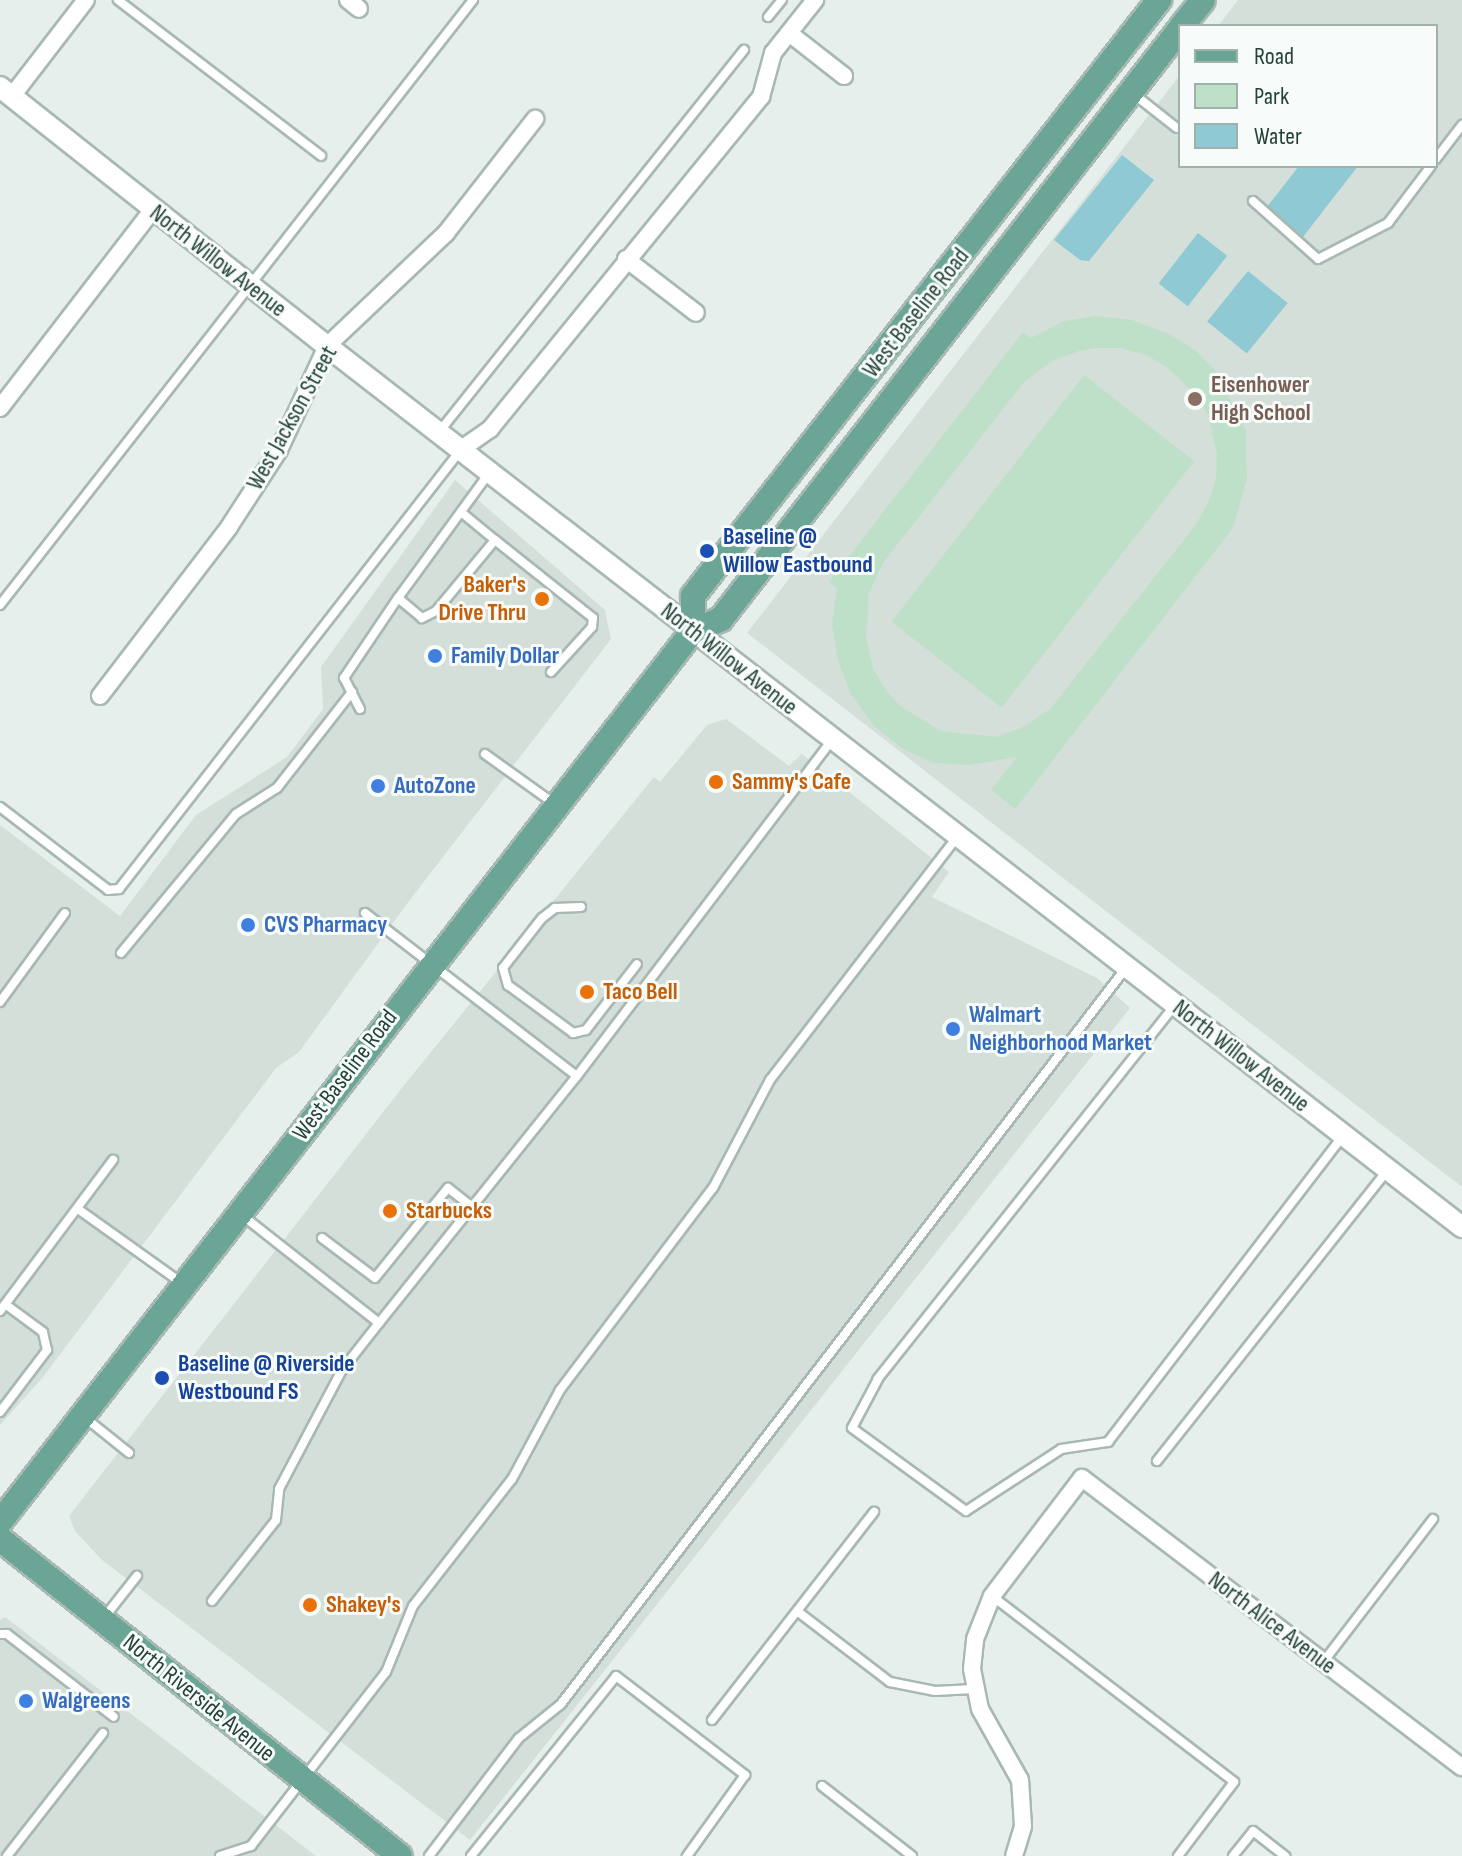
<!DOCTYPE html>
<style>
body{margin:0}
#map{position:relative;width:1462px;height:1856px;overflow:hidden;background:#e6efeb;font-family:"Sofia Sans Condensed",sans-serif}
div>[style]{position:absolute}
.built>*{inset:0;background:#d4dfda}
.green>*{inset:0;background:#bfe0c8;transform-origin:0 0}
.water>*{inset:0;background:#8ec9d4;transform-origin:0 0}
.roads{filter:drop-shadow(2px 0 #a8b8b2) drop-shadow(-2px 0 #a8b8b2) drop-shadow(0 2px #a8b8b2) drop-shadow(0 -2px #a8b8b2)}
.service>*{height:8px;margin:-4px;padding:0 4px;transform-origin:4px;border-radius:4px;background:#fff}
.minor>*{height:16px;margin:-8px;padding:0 8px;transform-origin:8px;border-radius:8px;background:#fff}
.tertiary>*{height:20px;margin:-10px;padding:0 10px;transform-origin:10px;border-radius:10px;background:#fff}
.primary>*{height:24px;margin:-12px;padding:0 12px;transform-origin:12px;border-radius:12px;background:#6aa596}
.dots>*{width:22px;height:22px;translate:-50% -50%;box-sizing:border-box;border:4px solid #f7fbf9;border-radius:50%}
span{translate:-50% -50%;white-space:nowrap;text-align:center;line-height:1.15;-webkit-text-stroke:6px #f7fbf9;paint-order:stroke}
.street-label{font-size:24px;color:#24423a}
.education-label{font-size:24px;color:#785e54;font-weight:700}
.left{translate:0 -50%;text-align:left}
.transit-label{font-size:24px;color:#164399;font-weight:700}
.food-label{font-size:24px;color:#c56008;font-weight:700}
.right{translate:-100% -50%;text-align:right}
.shop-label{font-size:24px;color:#366cbe;font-weight:700}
.legend{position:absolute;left:1178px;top:24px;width:260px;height:144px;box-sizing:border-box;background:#f7fbf9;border:2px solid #a3b1ad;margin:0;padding:10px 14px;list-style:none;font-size:24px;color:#24423a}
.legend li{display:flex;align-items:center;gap:16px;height:40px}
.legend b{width:40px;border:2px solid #a3b1ad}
</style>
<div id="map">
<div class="built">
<i style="clip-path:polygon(1238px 0,1462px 0,1462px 1187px,747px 633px,1180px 75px,1180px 166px,1436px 166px,1436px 26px,1218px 26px)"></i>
<i style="clip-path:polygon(455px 480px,605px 610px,611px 639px,409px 901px,299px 1052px,276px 1068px,43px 1377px,0 1425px,0 825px,120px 916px,196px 815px,287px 757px,323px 709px,321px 667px)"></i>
<i style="clip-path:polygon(726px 719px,789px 766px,802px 754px,949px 872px,932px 897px,1097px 978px,1130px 1008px,470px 1840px,102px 1560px,75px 1531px,69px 1516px,405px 1084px,654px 777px,660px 782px,707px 725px)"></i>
<i style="clip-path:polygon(5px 1617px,316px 1856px,0 1856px,0 1620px)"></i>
</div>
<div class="green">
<i style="clip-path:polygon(evenodd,1096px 316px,1132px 320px,1171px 335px,1195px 350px,1214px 369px,1246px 430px,1247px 479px,1233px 528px,1015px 809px,991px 790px,1017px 757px,969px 765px,934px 763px,903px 749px,874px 726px,850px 693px,838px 661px,832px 625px,837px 588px,829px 582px,1023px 332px,1031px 338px,1064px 321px,1096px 316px,1097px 348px,1120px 348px,1146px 355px,1168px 368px,1195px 394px,1208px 415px,1217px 453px,1216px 479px,1208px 503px,1195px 526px,1050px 709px,1021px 728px,996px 737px,941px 731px,900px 706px,885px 689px,873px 668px,866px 638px,869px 593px,883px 563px,1024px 382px,1052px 361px,1079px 351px,1097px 348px)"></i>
<i style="left:1084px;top:375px;width:140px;height:313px;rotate:38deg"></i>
</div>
<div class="water">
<i style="clip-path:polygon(1122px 155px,1154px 180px,1089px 261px,1080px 260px,1054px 240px)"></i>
<i style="clip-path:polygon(1299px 166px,1358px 166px,1303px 237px,1266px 208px)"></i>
<i style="left:1198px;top:233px;width:37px;height:64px;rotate:38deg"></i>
<i style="left:1248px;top:271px;width:51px;height:65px;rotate:39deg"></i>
</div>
<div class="roads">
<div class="service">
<i style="left:118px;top:0;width:256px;rotate:37.5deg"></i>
<i style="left:768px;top:17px;width:22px;rotate:-51deg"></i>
<i style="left:1135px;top:95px;width:53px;rotate:38.2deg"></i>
<i style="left:1436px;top:159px;width:43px;rotate:-52.6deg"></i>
<i style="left:1253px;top:201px;width:87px;rotate:41.7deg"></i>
<i style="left:1318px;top:259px;width:79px;rotate:-27.2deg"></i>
<i style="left:1388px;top:223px;width:71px;rotate:-53deg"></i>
<i style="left:439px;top:432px;width:489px;rotate:-51.4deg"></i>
<i style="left:461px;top:512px;width:44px;rotate:39.5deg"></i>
<i style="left:495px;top:540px;width:92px;rotate:129.7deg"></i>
<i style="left:436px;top:611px;width:16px;rotate:153deg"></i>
<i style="left:422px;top:618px;width:31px;rotate:-140deg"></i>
<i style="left:398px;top:598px;width:155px;rotate:-53.9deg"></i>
<i style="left:495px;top:540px;width:125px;rotate:38.5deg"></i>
<i style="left:593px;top:618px;width:9px;rotate:96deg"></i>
<i style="left:592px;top:627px;width:61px;rotate:132.3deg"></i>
<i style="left:0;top:605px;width:768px;rotate:-51.98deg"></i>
<i style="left:360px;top:709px;width:35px;rotate:-117deg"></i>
<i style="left:344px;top:678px;width:97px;rotate:-56deg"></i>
<i style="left:485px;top:754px;width:87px;rotate:35.7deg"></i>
<i style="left:0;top:807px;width:136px;rotate:37.5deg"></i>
<i style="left:108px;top:890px;width:11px;rotate:-5deg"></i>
<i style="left:119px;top:889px;width:555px;rotate:-52.1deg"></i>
<i style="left:581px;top:907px;width:26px;rotate:178deg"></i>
<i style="left:555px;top:908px;width:16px;rotate:142deg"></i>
<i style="left:542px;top:918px;width:63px;rotate:128deg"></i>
<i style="left:503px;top:968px;width:18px;rotate:74deg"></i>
<i style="left:508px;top:985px;width:81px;rotate:36.4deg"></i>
<i style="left:573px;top:1033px;width:13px;rotate:-13deg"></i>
<i style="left:586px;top:1030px;width:83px;rotate:-52.3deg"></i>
<i style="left:365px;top:913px;width:267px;rotate:37.6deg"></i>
<i style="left:577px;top:1076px;width:422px;rotate:-52.8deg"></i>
<i style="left:121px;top:953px;width:180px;rotate:-50.4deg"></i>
<i style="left:236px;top:814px;width:49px;rotate:-32.4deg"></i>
<i style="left:277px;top:788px;width:122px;rotate:-52deg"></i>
<i style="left:0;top:1002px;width:110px;rotate:-53.9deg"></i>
<i style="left:1175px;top:1005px;width:478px;rotate:128.5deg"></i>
<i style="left:878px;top:1379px;width:55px;rotate:118deg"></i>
<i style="left:852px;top:1428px;width:141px;rotate:36.1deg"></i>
<i style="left:966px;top:1511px;width:113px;rotate:-33.1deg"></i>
<i style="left:1061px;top:1449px;width:48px;rotate:-8.5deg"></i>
<i style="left:1108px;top:1442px;width:386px;rotate:-52.5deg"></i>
<i style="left:78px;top:1209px;width:129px;rotate:35.5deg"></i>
<i style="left:322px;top:1238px;width:66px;rotate:37deg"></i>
<i style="left:375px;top:1278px;width:116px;rotate:-51deg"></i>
<i style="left:448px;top:1188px;width:29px;rotate:38deg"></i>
<i style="left:0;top:1311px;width:189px;rotate:-53.2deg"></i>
<i style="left:379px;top:1323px;width:317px;rotate:-51.3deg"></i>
<i style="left:0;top:1412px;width:78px;rotate:-52.8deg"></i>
<i style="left:47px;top:1350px;width:18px;rotate:-103deg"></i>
<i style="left:43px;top:1332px;width:47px;rotate:-143.6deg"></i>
<i style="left:83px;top:1416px;width:59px;rotate:38.8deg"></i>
<i style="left:1157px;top:1461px;width:372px;rotate:-51.6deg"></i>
<i style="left:992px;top:1596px;width:305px;rotate:37.5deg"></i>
<i style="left:1234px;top:1782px;width:93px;rotate:127.1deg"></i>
<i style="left:212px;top:1601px;width:103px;rotate:-51.7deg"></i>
<i style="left:276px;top:1520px;width:31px;rotate:-84deg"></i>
<i style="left:279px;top:1489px;width:135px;rotate:-62.1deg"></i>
<i style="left:342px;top:1370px;width:60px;rotate:-51.8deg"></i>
<i style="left:379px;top:1323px;width:174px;rotate:-141.8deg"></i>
<i style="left:797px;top:1611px;width:117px;rotate:37.4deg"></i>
<i style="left:890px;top:1682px;width:46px;rotate:11.3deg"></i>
<i style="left:935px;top:1691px;width:39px;rotate:-3deg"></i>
<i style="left:103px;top:1619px;width:55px;rotate:-51.7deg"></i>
<i style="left:0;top:1634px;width:7px"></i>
<i style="left:7px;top:1634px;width:135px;rotate:37.8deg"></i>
<i style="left:1324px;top:1661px;width:179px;rotate:-52.5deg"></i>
<i style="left:712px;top:1720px;width:264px;rotate:-52.1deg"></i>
<i style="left:822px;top:1786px;width:114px;rotate:37.9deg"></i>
<i style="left:7px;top:1856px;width:156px;rotate:-52deg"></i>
<i style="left:220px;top:1856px;width:33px;rotate:-18deg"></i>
<i style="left:251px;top:1846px;width:220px;rotate:-52.2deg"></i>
<i style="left:386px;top:1672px;width:71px;rotate:-67.8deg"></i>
<i style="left:413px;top:1606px;width:161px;rotate:-52.1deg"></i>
<i style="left:512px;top:1479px;width:101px;rotate:-61.7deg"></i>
<i style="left:560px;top:1390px;width:253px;rotate:-52.9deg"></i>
<i style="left:713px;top:1188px;width:122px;rotate:-62.2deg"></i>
<i style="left:770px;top:1080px;width:308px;rotate:-52.4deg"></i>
<i style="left:429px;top:1856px;width:148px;rotate:-52.7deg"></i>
<i style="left:519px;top:1738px;width:54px;rotate:-39deg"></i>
<i style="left:561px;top:1704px;width:928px;rotate:-52.49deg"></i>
<i style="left:471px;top:1856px;width:231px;rotate:-51.1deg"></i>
<i style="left:616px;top:1676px;width:163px;rotate:37.5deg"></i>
<i style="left:745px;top:1775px;width:100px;rotate:125.6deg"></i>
<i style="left:1233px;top:1856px;width:32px;rotate:-51deg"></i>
<i style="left:1253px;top:1831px;width:41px;rotate:38deg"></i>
</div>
<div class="minor">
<i style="left:348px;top:0;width:14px;rotate:39deg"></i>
<i style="left:789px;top:33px;width:70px;rotate:38deg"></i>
<i style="left:12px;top:96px;width:121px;rotate:-52.4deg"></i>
<i style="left:626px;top:259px;width:88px;rotate:37.6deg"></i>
<i style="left:0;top:408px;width:251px;rotate:-52.4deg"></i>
<i style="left:460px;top:450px;width:37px;rotate:-35deg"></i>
<i style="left:490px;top:429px;width:429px;rotate:-50.8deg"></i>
<i style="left:761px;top:97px;width:46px;rotate:-74.7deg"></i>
<i style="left:773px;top:53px;width:68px;rotate:-51.6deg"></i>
<i style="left:100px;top:696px;width:213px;rotate:-52.6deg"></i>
<i style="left:229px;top:527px;width:92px;rotate:-57deg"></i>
<i style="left:279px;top:450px;width:115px;rotate:-65.2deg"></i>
<i style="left:327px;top:346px;width:164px;rotate:-43.5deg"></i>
<i style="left:446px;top:233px;width:145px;rotate:-52deg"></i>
<i style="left:1014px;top:1856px;width:31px;rotate:-73deg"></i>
<i style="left:1023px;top:1826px;width:46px;rotate:-93.7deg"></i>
<i style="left:1020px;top:1780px;width:81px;rotate:-119.4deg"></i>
<i style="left:980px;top:1709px;width:41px;rotate:-101.3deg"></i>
<i style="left:972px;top:1669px;width:30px;rotate:-84deg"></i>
<i style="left:975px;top:1639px;width:46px;rotate:-68.4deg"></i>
<i style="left:992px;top:1596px;width:148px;rotate:-52.7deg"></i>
<i style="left:1082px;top:1478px;width:477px;rotate:37.3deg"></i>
</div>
<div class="tertiary">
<i style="left:0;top:87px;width:417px;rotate:38.4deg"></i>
<i style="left:327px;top:346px;width:1437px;rotate:37.82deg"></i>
</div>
<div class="primary">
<i style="left:1182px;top:26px;width:33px;rotate:-51deg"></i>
<i style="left:693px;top:631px;width:35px;rotate:-90deg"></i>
<i style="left:693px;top:596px;width:757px;rotate:-51.98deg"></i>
<i style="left:0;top:1522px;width:1129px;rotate:-52.13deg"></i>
<i style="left:693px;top:631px;width:30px;rotate:-23deg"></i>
<i style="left:721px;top:619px;width:748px;rotate:-52.12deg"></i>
<i style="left:0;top:1539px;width:510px;rotate:38.4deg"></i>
</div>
</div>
<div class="dots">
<i style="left:1195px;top:399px;background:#8d6e63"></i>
<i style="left:707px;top:551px;background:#1a4fb4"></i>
<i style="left:542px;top:599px;background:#e8710a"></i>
<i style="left:435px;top:656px;background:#3f7fe0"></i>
<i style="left:716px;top:782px;background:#e8710a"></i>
<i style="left:378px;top:786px;background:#3f7fe0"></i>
<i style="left:248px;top:925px;background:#3f7fe0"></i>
<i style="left:587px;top:992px;background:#e8710a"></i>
<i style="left:953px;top:1029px;background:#3f7fe0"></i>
<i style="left:390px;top:1211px;background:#e8710a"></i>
<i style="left:162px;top:1378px;background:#1a4fb4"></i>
<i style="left:310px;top:1605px;background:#e8710a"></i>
<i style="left:26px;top:1701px;background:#3f7fe0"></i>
</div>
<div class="street-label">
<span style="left:218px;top:261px;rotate:38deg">North Willow Avenue</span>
<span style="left:916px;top:313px;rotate:-52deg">West Baseline Road</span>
<span style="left:292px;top:418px;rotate:-61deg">West Jackson Street</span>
<span style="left:729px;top:659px;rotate:38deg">North Willow Avenue</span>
<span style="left:1241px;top:1056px;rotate:38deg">North Willow Avenue</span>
<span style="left:345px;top:1075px;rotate:-53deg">West Baseline Road</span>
<span style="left:1272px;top:1623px;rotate:37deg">North Alice Avenue</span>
<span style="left:199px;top:1698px;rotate:39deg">North Riverside Avenue</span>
</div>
<div class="education-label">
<span class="left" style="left:1211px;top:399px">Eisenhower<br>High School</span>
</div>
<div class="transit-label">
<span class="left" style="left:723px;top:551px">Baseline @<br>Willow Eastbound</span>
<span class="left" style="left:178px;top:1378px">Baseline @ Riverside<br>Westbound FS</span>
</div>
<div class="food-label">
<span class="right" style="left:526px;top:599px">Baker's<br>Drive Thru</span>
<span class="left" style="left:732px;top:782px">Sammy's Cafe</span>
<span class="left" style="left:603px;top:992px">Taco Bell</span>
<span class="left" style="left:406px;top:1211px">Starbucks</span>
<span class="left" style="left:326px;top:1605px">Shakey's</span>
</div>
<div class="shop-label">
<span class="left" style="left:451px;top:656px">Family Dollar</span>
<span class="left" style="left:394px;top:786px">AutoZone</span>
<span class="left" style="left:264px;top:925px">CVS Pharmacy</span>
<span class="left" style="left:969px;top:1029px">Walmart<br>Neighborhood Market</span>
<span class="left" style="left:42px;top:1701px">Walgreens</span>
</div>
<ul class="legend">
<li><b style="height:10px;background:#6aa596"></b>Road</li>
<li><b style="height:22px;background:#bfe0c8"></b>Park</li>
<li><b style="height:22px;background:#8ec9d4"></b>Water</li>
</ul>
</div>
